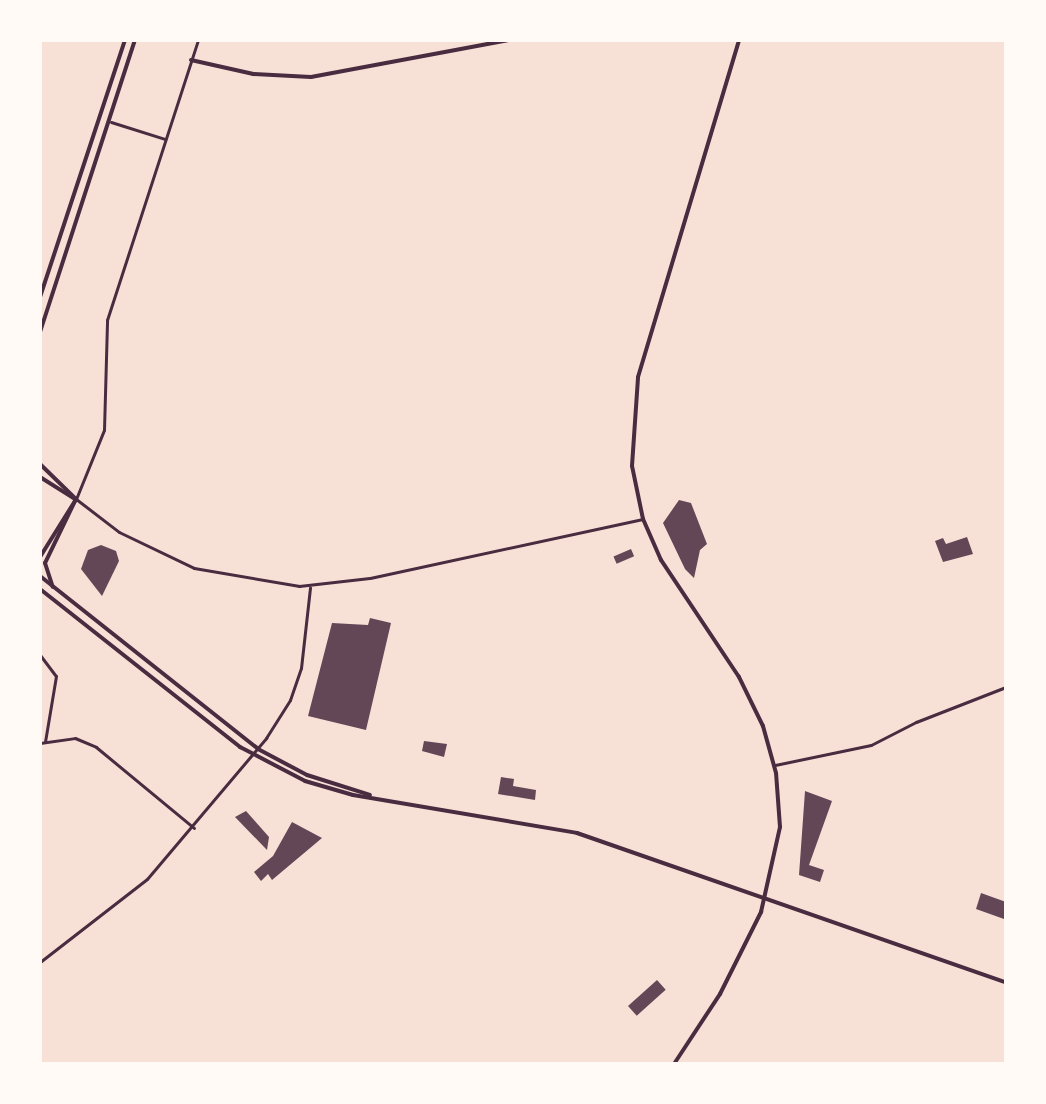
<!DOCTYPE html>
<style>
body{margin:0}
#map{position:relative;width:1046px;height:1104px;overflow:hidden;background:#f7e1d7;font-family:Raleway,sans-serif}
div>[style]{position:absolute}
.building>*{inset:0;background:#644757;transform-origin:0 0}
.minor>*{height:3px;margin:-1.5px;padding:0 1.5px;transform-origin:1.5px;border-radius:1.5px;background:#4a2c40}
.tertiary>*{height:3px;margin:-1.5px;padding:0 1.5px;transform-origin:1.5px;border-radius:1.5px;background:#4a2c40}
.secondary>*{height:4px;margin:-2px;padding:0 2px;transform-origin:2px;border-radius:2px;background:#4a2c40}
.primary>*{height:4px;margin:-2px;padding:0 2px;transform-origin:2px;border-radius:2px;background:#4a2c40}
.trunk>*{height:4px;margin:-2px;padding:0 2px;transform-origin:2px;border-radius:2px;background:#4a2c40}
span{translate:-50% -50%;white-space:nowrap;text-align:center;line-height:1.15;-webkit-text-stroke:8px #fffaf5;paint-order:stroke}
.frame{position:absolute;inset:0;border:42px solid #fffaf5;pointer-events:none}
</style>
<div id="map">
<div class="building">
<i style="clip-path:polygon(679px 500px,691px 503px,707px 544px,700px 550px,694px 578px,685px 569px,663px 523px)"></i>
<i style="clip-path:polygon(967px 537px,973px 554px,943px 562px,935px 541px,943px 538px,946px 544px)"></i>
<i style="clip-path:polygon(101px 545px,116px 551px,119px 561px,102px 596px,81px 569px,88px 550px)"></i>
<i style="left:631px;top:549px;width:8px;height:19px;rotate:67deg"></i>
<i style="clip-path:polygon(370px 618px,391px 623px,366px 730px,308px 716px,332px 623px,368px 625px)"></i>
<i style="clip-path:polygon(424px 741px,447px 744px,444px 757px,422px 751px)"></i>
<i style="clip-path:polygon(501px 777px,514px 779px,513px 786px,536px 790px,535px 800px,498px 794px)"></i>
<i style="clip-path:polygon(805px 791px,832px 801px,809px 865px,824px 870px,820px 882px,799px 875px)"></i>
<i style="clip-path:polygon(246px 811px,269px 837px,267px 850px,235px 817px)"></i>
<i style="clip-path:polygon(292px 822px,322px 838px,272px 880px,268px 874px,261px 881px,254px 872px,273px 856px)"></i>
<i style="clip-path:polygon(981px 893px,1006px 902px,1006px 927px,1004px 919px,976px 909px)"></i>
<i style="left:657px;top:980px;width:13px;height:39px;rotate:48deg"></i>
</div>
<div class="minor">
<i style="left:111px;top:122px;width:57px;rotate:17.5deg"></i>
<i style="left:76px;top:499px;width:74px;rotate:-67.9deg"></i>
<i style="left:104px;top:430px;width:110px;rotate:-88.4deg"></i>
<i style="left:107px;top:320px;width:294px;rotate:-72deg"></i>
<i style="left:40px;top:655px;width:26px;rotate:53deg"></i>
<i style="left:56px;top:676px;width:67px;rotate:99.5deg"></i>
<i style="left:40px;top:743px;width:35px;rotate:-8deg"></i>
<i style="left:75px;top:738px;width:23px;rotate:23deg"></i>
<i style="left:96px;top:747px;width:127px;rotate:39.6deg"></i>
<i style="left:775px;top:765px;width:98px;rotate:-11.8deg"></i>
<i style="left:871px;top:745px;width:51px;rotate:-27.1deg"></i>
<i style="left:916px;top:722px;width:97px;rotate:-21.3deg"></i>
</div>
<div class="tertiary">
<i style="left:76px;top:499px;width:54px;rotate:37.5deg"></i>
<i style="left:119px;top:532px;width:83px;rotate:25.6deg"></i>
<i style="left:194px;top:568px;width:107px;rotate:9.7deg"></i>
<i style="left:299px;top:586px;width:71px;rotate:-6.4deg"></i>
<i style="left:370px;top:578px;width:279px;rotate:-12.2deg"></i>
<i style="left:40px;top:962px;width:135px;rotate:-37.8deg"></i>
<i style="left:147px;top:879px;width:185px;rotate:-49.8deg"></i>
<i style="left:266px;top:738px;width:45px;rotate:-57.7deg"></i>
<i style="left:290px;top:700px;width:34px;rotate:-71deg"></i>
<i style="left:301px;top:668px;width:81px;rotate:-83.6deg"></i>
</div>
<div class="secondary">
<i style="left:191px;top:60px;width:64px;rotate:12.7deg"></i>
<i style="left:253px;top:74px;width:58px;rotate:3deg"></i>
<i style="left:311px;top:77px;width:200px;rotate:-10.6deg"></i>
<i style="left:674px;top:1064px;width:84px;rotate:-56.7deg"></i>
<i style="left:720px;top:994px;width:92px;rotate:-63.4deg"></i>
<i style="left:761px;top:912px;width:87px;rotate:-77.4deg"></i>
<i style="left:780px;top:827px;width:54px;rotate:-94.2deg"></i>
<i style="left:776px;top:773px;width:49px;rotate:-105.5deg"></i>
<i style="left:763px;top:726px;width:55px;rotate:-116.1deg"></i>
<i style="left:739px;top:677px;width:141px;rotate:-123.7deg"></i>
<i style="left:661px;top:560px;width:45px;rotate:-113.7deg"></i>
<i style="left:643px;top:519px;width:54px;rotate:-101.7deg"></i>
<i style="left:632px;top:466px;width:89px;rotate:-86.1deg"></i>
<i style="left:638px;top:377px;width:352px;rotate:-73.3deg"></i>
</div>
<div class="primary">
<i style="left:40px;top:576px;width:278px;rotate:38.4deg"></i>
<i style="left:258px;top:749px;width:55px;rotate:28deg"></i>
<i style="left:307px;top:775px;width:66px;rotate:17.6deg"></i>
<i style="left:40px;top:589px;width:255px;rotate:38.3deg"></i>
<i style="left:240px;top:747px;width:73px;rotate:27.6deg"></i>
<i style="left:305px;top:781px;width:50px;rotate:16.3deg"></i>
<i style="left:353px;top:795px;width:227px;rotate:9.6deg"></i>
<i style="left:577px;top:833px;width:454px;rotate:19.2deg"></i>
</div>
<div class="trunk">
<i style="left:40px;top:297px;width:271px;rotate:-71.7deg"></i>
<i style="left:40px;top:332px;width:307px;rotate:-72deg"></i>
<i style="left:40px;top:464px;width:50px;rotate:44.2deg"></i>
<i style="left:76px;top:499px;width:71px;rotate:115.8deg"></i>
<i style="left:45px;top:563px;width:25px;rotate:72deg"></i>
<i style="left:40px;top:477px;width:41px;rotate:32.2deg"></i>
<i style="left:40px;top:557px;width:66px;rotate:-58deg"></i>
</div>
<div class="frame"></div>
</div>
